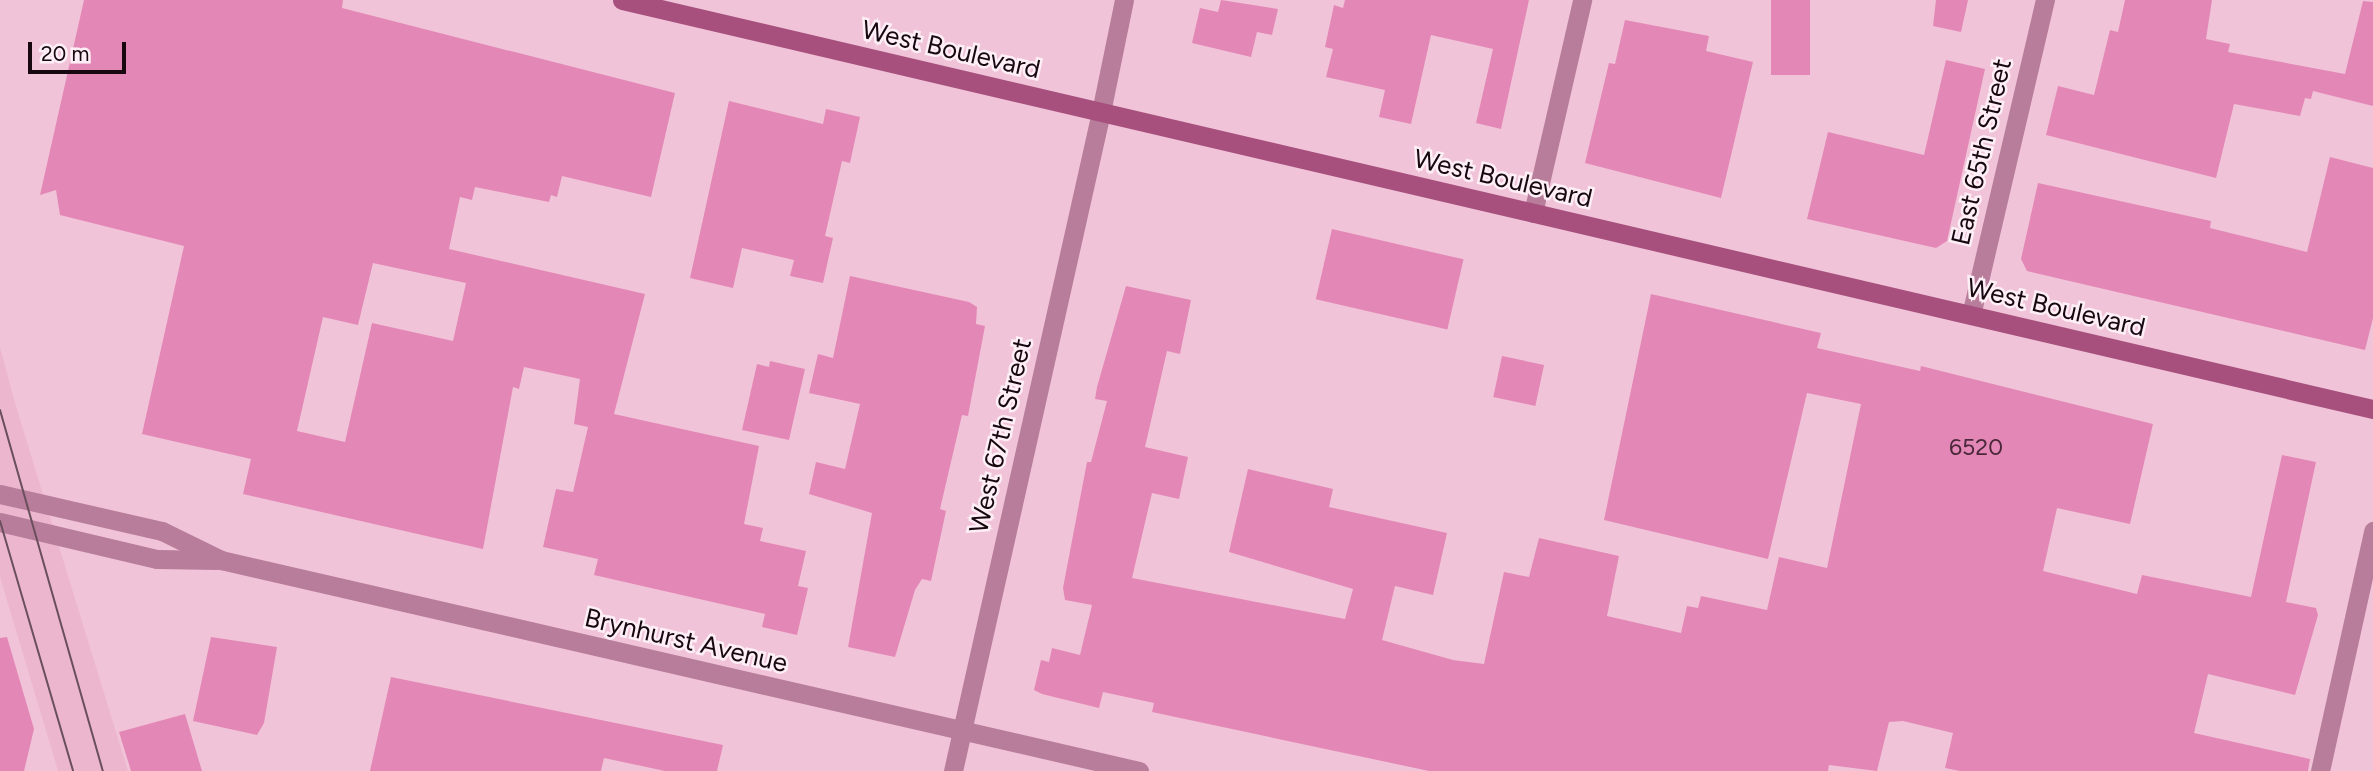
<!DOCTYPE html>
<style>
body{margin:0}
#map{position:relative;width:2373px;height:771px;overflow:hidden;background:#f1c3d8;font-family:Figtree,sans-serif}
div>[style]{position:absolute}
.built>*{inset:0;background:#ecb6cf}
.building>*{inset:0;background:#e388b6;transform-origin:0 0}
.minor>*{height:19px;margin:-9.5px;padding:0 9.5px;transform-origin:9.5px;border-radius:9.5px;background:#b87d9a}
.tertiary>*{height:19px;margin:-9.5px;padding:0 9.5px;transform-origin:9.5px;border-radius:9.5px;background:#b87d9a}
.secondary>*{height:19px;margin:-9.5px;padding:0 9.5px;transform-origin:9.5px;border-radius:9.5px;background:#a7507e}
.tram>*{height:2px;margin:-1px;padding:0 1px;transform-origin:1px;border-radius:1px;background:#6a4f5c}
span{translate:-50% -50%;white-space:nowrap;text-align:center;line-height:1.15;-webkit-text-stroke:5px #fdeff5;paint-order:stroke}
.number-label{font-size:23px;color:#4a283a}
.number-label span{-webkit-text-stroke-width:0}
.street-label{font-size:26px;color:#170810}
.scale{position:absolute;left:28px;top:42px;width:98px;height:32px;box-sizing:border-box;border:4px solid #170810;border-top:0;padding-left:9px;font-size:21px;line-height:24px;white-space:nowrap;color:#170810;-webkit-text-stroke:5px #fdeff5;paint-order:stroke}
</style>
<div id="map">
<div class="built">
<i style="clip-path:polygon(0 347px,15px 403px,128px 771px,58px 771px,0 577px)"></i>
</div>
<div class="building">
<i style="clip-path:polygon(evenodd,84px 0,343px 0,342px 8px,675px 93px,651px 197px,562px 176px,557px 197px,551px 195px,549px 202px,475px 187px,472px 200px,460px 197px,449px 249px,645px 294px,614px 414px,759px 446px,744px 524px,763px 528px,760px 541px,806px 551px,798px 586px,808px 588px,797px 635px,762px 627px,765px 614px,594px 575px,598px 559px,543px 547px,556px 489px,573px 492px,588px 427px,574px 424px,580px 379px,524px 367px,519px 389px,513px 387px,483px 549px,243px 494px,251px 459px,142px 434px,184px 246px,60px 215px,56px 190px,40px 195px,84px 0,373px 263px,466px 283px,453px 341px,372px 323px,345px 442px,297px 431px,323px 317px,358px 325px,373px 263px)"></i>
<i style="clip-path:polygon(1221px 0,1278px 9px,1272px 35px,1257px 32px,1251px 57px,1192px 43px,1200px 8px,1218px 12px)"></i>
<i style="clip-path:polygon(1345px 0,1529px 0,1501px 129px,1476px 123px,1493px 49px,1431px 35px,1411px 124px,1379px 117px,1385px 90px,1326px 77px,1333px 49px,1325px 47px,1334px 5px,1343px 8px)"></i>
<i style="left:1771px;top:0;width:39px;height:75px"></i>
<i style="clip-path:polygon(1936px 0,1968px 0,1961px 32px,1933px 26px)"></i>
<i style="clip-path:polygon(2125px 0,2212px 0,2206px 39px,2230px 44px,2228px 52px,2345px 74px,2363px 1px,2373px 2px,2373px 106px,2313px 91px,2311px 99px,2305px 98px,2300px 116px,2234px 104px,2216px 178px,2046px 135px,2058px 86px,2094px 95px,2110px 30px,2118px 32px)"></i>
<i style="clip-path:polygon(1625px 20px,1709px 36px,1706px 51px,1753px 62px,1721px 198px,1585px 163px,1609px 63px,1615px 64px)"></i>
<i style="clip-path:polygon(1946px 60px,1985px 69px,1947px 241px,1936px 248px,1807px 219px,1828px 132px,1924px 155px)"></i>
<i style="clip-path:polygon(729px 101px,823px 124px,826px 109px,860px 117px,850px 163px,842px 161px,825px 236px,833px 238px,823px 283px,790px 276px,794px 260px,742px 248px,733px 288px,690px 278px)"></i>
<i style="clip-path:polygon(2330px 157px,2373px 168px,2373px 318px,2365px 350px,2027px 271px,2021px 259px,2038px 183px,2211px 221px,2210px 228px,2307px 252px)"></i>
<i style="left:1332px;top:229px;width:135px;height:72px;rotate:13deg"></i>
<i style="clip-path:polygon(850px 276px,969px 302px,977px 307px,976px 324px,985px 326px,968px 416px,962px 415px,940px 509px,946px 511px,931px 581px,922px 579px,915px 590px,895px 657px,848px 647px,872px 513px,809px 494px,816px 462px,845px 469px,860px 404px,809px 393px,818px 354px,833px 358px)"></i>
<i style="clip-path:polygon(1126px 286px,1191px 300px,1180px 354px,1167px 351px,1145px 447px,1188px 457px,1179px 499px,1152px 493px,1132px 578px,1345px 619px,1353px 589px,1229px 552px,1248px 469px,1333px 489px,1329px 507px,1447px 533px,1433px 595px,1395px 586px,1382px 640px,1453px 660px,1484px 664px,1504px 572px,1529px 577px,1539px 538px,1619px 556px,1607px 616px,1681px 633px,1687px 606px,1698px 608px,1701px 596px,1767px 610px,1779px 557px,1827px 568px,1861px 404px,1807px 393px,1768px 559px,1604px 520px,1651px 294px,1821px 333px,1817px 348px,1920px 371px,1921px 366px,2153px 424px,2130px 524px,2057px 508px,2043px 571px,2137px 594px,2142px 575px,2251px 597px,2282px 455px,2316px 462px,2286px 602px,2316px 608px,2318px 615px,2295px 695px,2208px 674px,2194px 733px,2310px 759px,2308px 771px,1960px 771px,1945px 768px,1953px 733px,1903px 721px,1889px 722px,1877px 771px,1829px 765px,1828px 771px,1429px 771px,1152px 712px,1154px 703px,1103px 692px,1099px 708px,1042px 694px,1034px 690px,1041px 660px,1049px 662px,1052px 648px,1080px 655px,1092px 605px,1065px 600px,1063px 588px,1087px 462px,1091px 462px,1107px 401px,1095px 399px,1097px 387px)"></i>
<i style="left:1502px;top:356px;width:43px;height:42px;rotate:12deg"></i>
<i style="clip-path:polygon(770px 361px,805px 369px,789px 440px,742px 430px,757px 364px,769px 367px)"></i>
<i style="clip-path:polygon(7px 637px,34px 729px,24px 771px,0 771px,0 638px)"></i>
<i style="clip-path:polygon(211px 637px,277px 647px,264px 723px,257px 735px,193px 721px)"></i>
<i style="clip-path:polygon(391px 677px,723px 745px,717px 771px,665px 771px,604px 758px,601px 771px,370px 771px)"></i>
<i style="clip-path:polygon(185px 714px,202px 771px,131px 771px,119px 732px)"></i>
</div>
<div class="minor">
<i style="left:1101px;top:112px;width:114px;rotate:-78.4deg"></i>
<i style="left:1533px;top:213px;width:219px;rotate:-77deg"></i>
<i style="left:1971px;top:315px;width:324px;rotate:-76.8deg"></i>
<i style="left:0;top:494px;width:166px;rotate:12.9deg"></i>
<i style="left:162px;top:531px;width:66px;rotate:26.2deg"></i>
<i style="left:221px;top:560px;width:942px;rotate:12.94deg"></i>
<i style="left:0;top:522px;width:161px;rotate:13.3deg"></i>
<i style="left:157px;top:559px;width:59px;rotate:1deg"></i>
</div>
<div class="tertiary">
<i style="left:953px;top:771px;width:675px;rotate:-77.34deg"></i>
<i style="left:2320px;top:771px;width:246px;rotate:-77.5deg"></i>
</div>
<div class="secondary">
<i style="left:622px;top:0;width:1798px;rotate:13.15deg"></i>
</div>
<div class="tram">
<i style="left:0;top:410px;width:375px;rotate:74.1deg"></i>
<i style="left:0;top:521px;width:260px;rotate:73.7deg"></i>
</div>
<div class="number-label">
<span style="left:1976px;top:447px">6520</span>
</div>
<div class="street-label">
<span style="left:951px;top:50px;rotate:13deg">West Boulevard</span>
<span style="left:1982px;top:152px;rotate:-77deg">East 65th Street</span>
<span style="left:1503px;top:179px;rotate:13deg">West Boulevard</span>
<span style="left:2056px;top:308px;rotate:13deg">West Boulevard</span>
<span style="left:1001px;top:436px;rotate:-77deg">West 67th Street</span>
<span style="left:686px;top:641px;rotate:13deg">Brynhurst Avenue</span>
</div>
<div class="scale">20 m</div>
</div>
